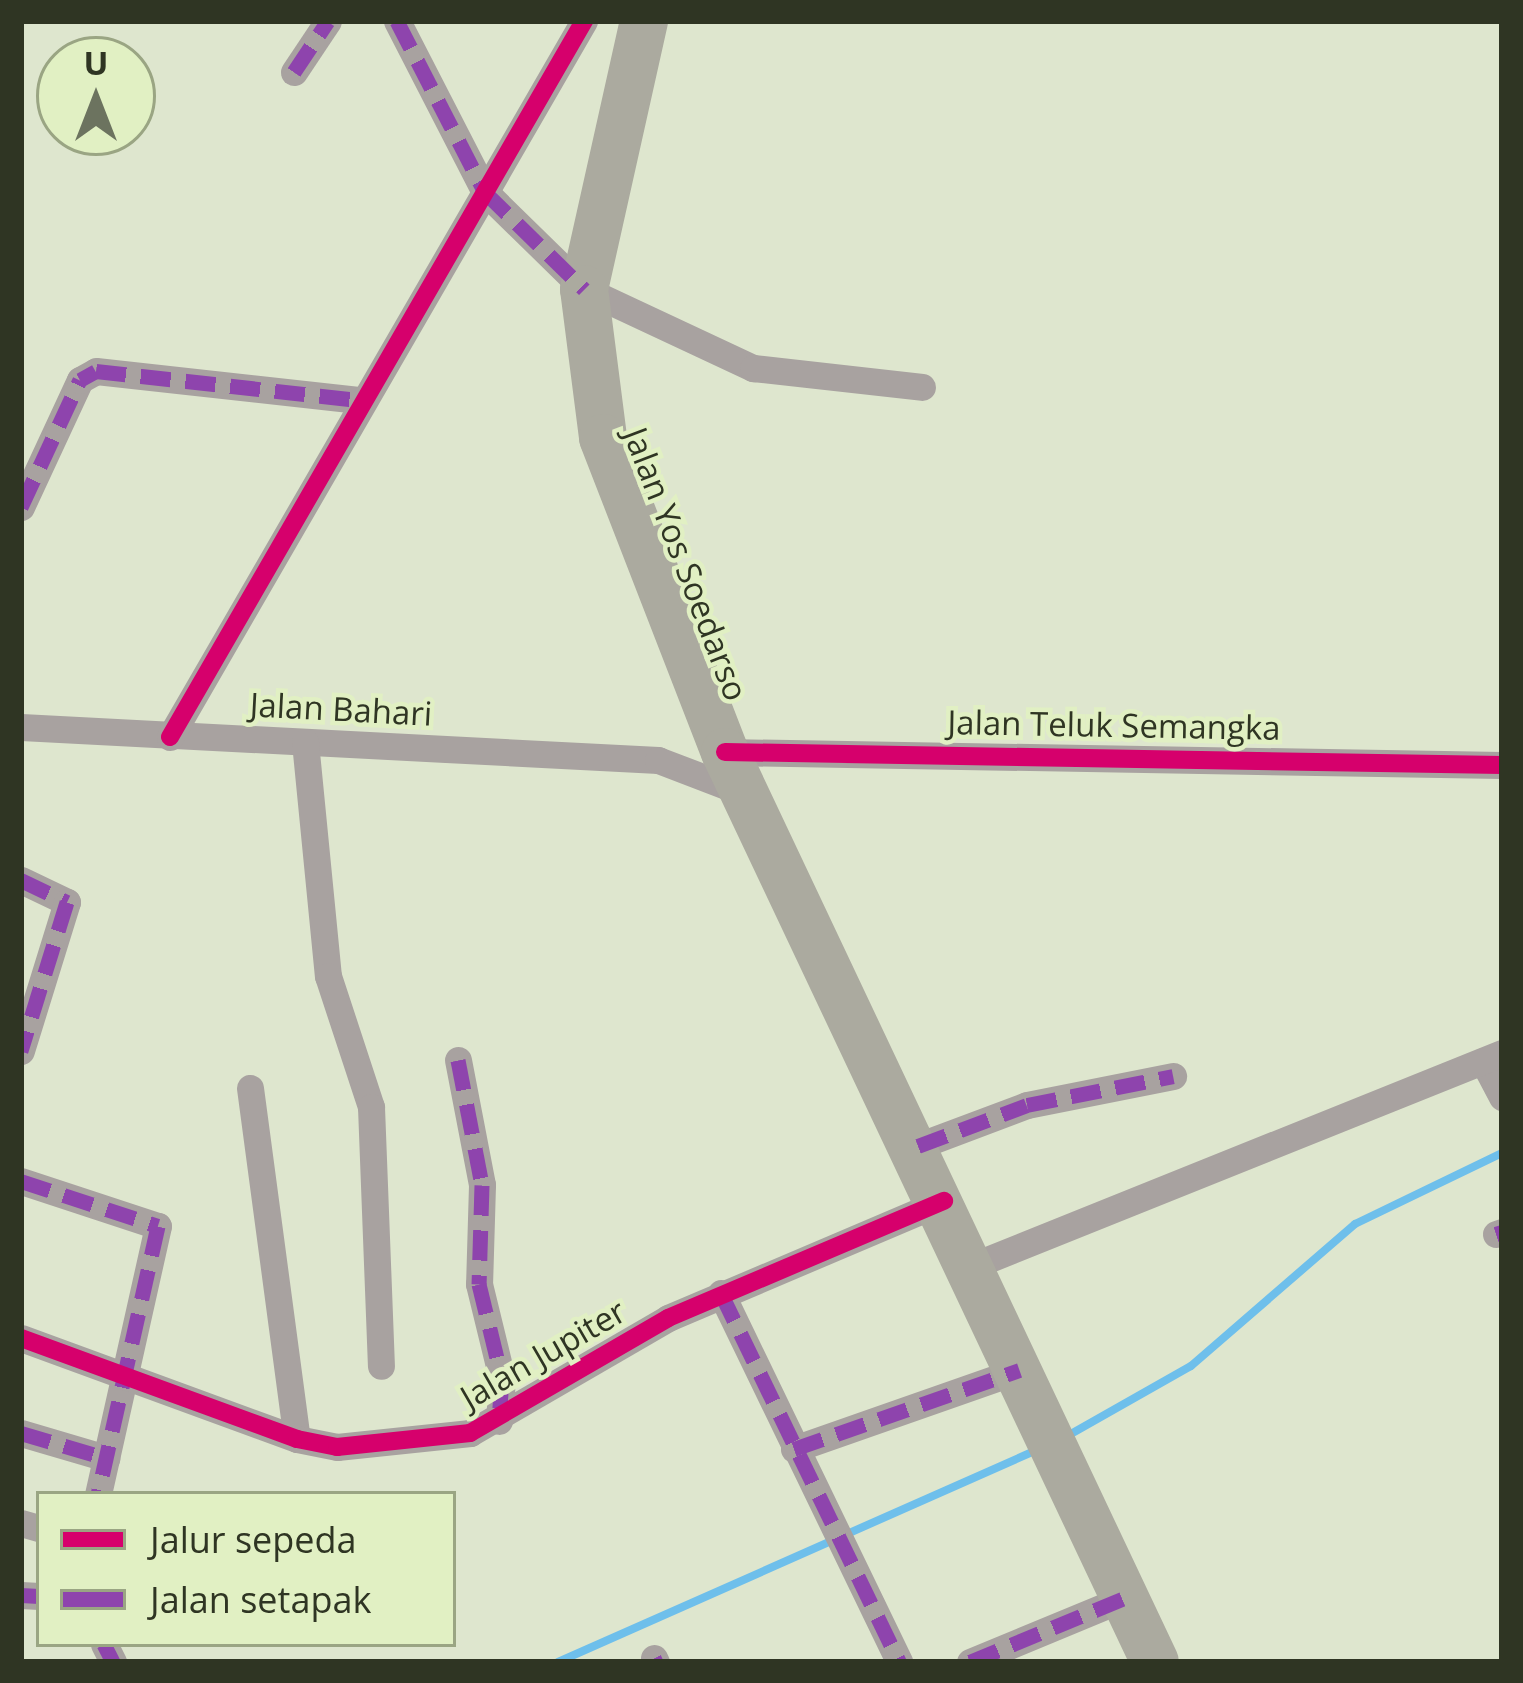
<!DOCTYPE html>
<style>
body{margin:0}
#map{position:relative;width:1523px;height:1683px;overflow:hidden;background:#dee6ce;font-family:"Open Sans",sans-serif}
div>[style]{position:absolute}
.stream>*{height:8px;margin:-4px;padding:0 4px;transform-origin:4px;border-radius:4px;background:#6ebfeb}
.street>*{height:27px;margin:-13.5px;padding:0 13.5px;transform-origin:13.5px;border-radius:13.5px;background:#a8a2a0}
.highway>*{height:48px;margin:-24px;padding:0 24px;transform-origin:24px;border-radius:24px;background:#abaa9f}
.quiet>*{height:15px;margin-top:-7.5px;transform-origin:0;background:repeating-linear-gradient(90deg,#8e44ad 0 30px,transparent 0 45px)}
.cycleway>*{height:18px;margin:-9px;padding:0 9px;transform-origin:9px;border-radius:9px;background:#d6006c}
span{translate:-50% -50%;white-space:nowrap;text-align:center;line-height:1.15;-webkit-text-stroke:9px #e1f0c3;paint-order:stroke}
.street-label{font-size:33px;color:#2f3523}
.frame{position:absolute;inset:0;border:24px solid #2f3523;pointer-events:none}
.legend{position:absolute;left:36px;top:1491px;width:420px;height:156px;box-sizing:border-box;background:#e1f0c3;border:3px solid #9aa583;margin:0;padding:15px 21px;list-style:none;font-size:36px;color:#2f3523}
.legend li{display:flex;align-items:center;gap:24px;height:60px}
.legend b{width:60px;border:3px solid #9aa583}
.north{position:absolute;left:36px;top:36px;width:120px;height:120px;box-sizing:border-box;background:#e1f0c3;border:3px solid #9aa583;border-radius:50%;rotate:0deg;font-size:33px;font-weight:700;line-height:48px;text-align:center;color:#2f3523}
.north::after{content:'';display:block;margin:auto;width:42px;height:54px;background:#6c735f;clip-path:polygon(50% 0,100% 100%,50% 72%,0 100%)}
</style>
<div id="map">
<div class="stream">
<i style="left:1069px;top:1435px;width:140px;rotate:-29.5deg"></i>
<i style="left:1191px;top:1366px;width:217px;rotate:-40.9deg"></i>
<i style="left:1355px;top:1224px;width:163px;rotate:-25.8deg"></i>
<i style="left:558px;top:1662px;width:526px;rotate:-23.89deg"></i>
</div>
<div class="street">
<i style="left:397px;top:21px;width:192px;rotate:62.8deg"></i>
<i style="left:485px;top:192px;width:139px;rotate:44.4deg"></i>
<i style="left:584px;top:289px;width:187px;rotate:25.1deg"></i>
<i style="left:753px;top:368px;width:170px;rotate:6.4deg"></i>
<i style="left:294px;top:72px;width:61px;rotate:-56.3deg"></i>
<i style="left:21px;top:507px;width:140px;rotate:-65.1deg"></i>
<i style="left:80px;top:380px;width:18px;rotate:-29deg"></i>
<i style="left:96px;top:371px;width:264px;rotate:6.3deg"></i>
<i style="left:21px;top:727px;width:638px;rotate:2.97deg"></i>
<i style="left:658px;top:760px;width:90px;rotate:20.9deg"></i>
<i style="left:170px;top:737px;width:827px;rotate:-59.96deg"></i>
<i style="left:305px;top:742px;width:235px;rotate:84.4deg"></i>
<i style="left:328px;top:976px;width:138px;rotate:71.8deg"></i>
<i style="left:371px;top:1107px;width:259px;rotate:87.8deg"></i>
<i style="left:725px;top:752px;width:777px;rotate:0.96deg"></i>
<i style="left:21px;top:880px;width:51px;rotate:25.6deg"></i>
<i style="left:67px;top:902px;width:156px;rotate:107.2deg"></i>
<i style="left:458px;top:1060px;width:127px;rotate:79.1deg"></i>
<i style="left:482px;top:1185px;width:99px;rotate:91.7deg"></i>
<i style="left:479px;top:1284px;width:97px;rotate:76.3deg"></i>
<i style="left:502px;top:1378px;width:43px;rotate:94deg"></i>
<i style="left:1483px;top:1061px;width:41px;rotate:62.2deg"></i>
<i style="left:250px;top:1088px;width:354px;rotate:82.4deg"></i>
<i style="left:918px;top:1146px;width:116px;rotate:-20.6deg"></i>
<i style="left:1027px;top:1105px;width:149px;rotate:-11.2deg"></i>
<i style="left:21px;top:1181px;width:144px;rotate:18.2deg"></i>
<i style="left:158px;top:1226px;width:275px;rotate:102.6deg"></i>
<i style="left:1496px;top:1234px;width:6px;rotate:-18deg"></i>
<i style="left:972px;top:1266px;width:571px;rotate:-21.89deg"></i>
<i style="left:721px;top:1293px;width:410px;rotate:64.2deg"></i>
<i style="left:21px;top:1338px;width:294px;rotate:20.1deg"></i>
<i style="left:297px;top:1439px;width:41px;rotate:11.3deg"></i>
<i style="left:337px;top:1447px;width:134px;rotate:-6deg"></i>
<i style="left:470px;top:1433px;width:229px;rotate:-30.1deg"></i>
<i style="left:668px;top:1318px;width:300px;rotate:-23deg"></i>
<i style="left:21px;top:1433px;width:89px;rotate:16.4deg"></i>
<i style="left:794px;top:1449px;width:239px;rotate:-19.3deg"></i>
<i style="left:21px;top:1523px;width:19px;rotate:16deg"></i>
<i style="left:21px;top:1595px;width:18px;rotate:3deg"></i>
<i style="left:104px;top:1644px;width:20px;rotate:63deg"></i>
<i style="left:654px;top:1658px;width:4px;rotate:63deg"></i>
<i style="left:970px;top:1662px;width:165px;rotate:-22.5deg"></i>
</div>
<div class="highway">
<i style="left:644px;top:21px;width:275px;rotate:102.6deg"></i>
<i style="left:584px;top:289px;width:150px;rotate:82.7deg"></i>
<i style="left:603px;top:438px;width:337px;rotate:68.8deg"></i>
<i style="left:725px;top:752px;width:1006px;rotate:64.71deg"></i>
</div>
<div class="quiet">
<i style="left:397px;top:21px;width:192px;rotate:62.8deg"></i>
<i style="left:485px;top:192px;width:139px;rotate:44.4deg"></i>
<i style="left:294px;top:72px;width:61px;rotate:-56.3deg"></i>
<i style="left:21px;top:507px;width:140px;rotate:-65.1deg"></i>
<i style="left:80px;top:380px;width:18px;rotate:-29deg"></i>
<i style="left:96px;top:371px;width:264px;rotate:6.3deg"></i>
<i style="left:21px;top:880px;width:51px;rotate:25.6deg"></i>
<i style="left:67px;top:902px;width:156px;rotate:107.2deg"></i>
<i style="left:458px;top:1060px;width:127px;rotate:79.1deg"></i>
<i style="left:482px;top:1185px;width:99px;rotate:91.7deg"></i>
<i style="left:479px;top:1284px;width:97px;rotate:76.3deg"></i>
<i style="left:502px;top:1378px;width:43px;rotate:94deg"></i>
<i style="left:918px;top:1146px;width:116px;rotate:-20.6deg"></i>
<i style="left:1027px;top:1105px;width:149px;rotate:-11.2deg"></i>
<i style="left:21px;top:1181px;width:144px;rotate:18.2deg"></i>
<i style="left:158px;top:1226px;width:275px;rotate:102.6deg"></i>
<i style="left:1496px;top:1234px;width:6px;rotate:-18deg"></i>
<i style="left:721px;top:1293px;width:410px;rotate:64.2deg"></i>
<i style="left:21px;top:1433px;width:89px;rotate:16.4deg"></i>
<i style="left:794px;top:1449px;width:239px;rotate:-19.3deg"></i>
<i style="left:21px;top:1595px;width:18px;rotate:3deg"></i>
<i style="left:104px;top:1644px;width:20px;rotate:63deg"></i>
<i style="left:654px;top:1658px;width:4px;rotate:63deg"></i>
<i style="left:970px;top:1662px;width:165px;rotate:-22.5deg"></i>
</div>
<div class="cycleway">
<i style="left:170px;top:737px;width:827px;rotate:-59.96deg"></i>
<i style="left:725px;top:752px;width:777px;rotate:0.96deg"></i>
<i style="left:21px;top:1338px;width:294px;rotate:20.1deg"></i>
<i style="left:297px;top:1439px;width:41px;rotate:11.3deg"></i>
<i style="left:337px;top:1447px;width:134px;rotate:-6deg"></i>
<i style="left:470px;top:1433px;width:229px;rotate:-30.1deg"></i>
<i style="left:668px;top:1318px;width:300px;rotate:-23deg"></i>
</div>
<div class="street-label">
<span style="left:686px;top:564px;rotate:69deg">Jalan Yos Soedarso</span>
<span style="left:341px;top:709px;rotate:3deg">Jalan Bahari</span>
<span style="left:1114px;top:725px;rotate:1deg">Jalan Teluk Semangka</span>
<span style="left:543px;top:1354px;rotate:-30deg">Jalan Jupiter</span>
</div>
<div class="frame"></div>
<ul class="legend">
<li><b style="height:15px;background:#d6006c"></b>Jalur sepeda</li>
<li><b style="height:15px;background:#8e44ad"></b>Jalan setapak</li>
</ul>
<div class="north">U</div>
</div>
